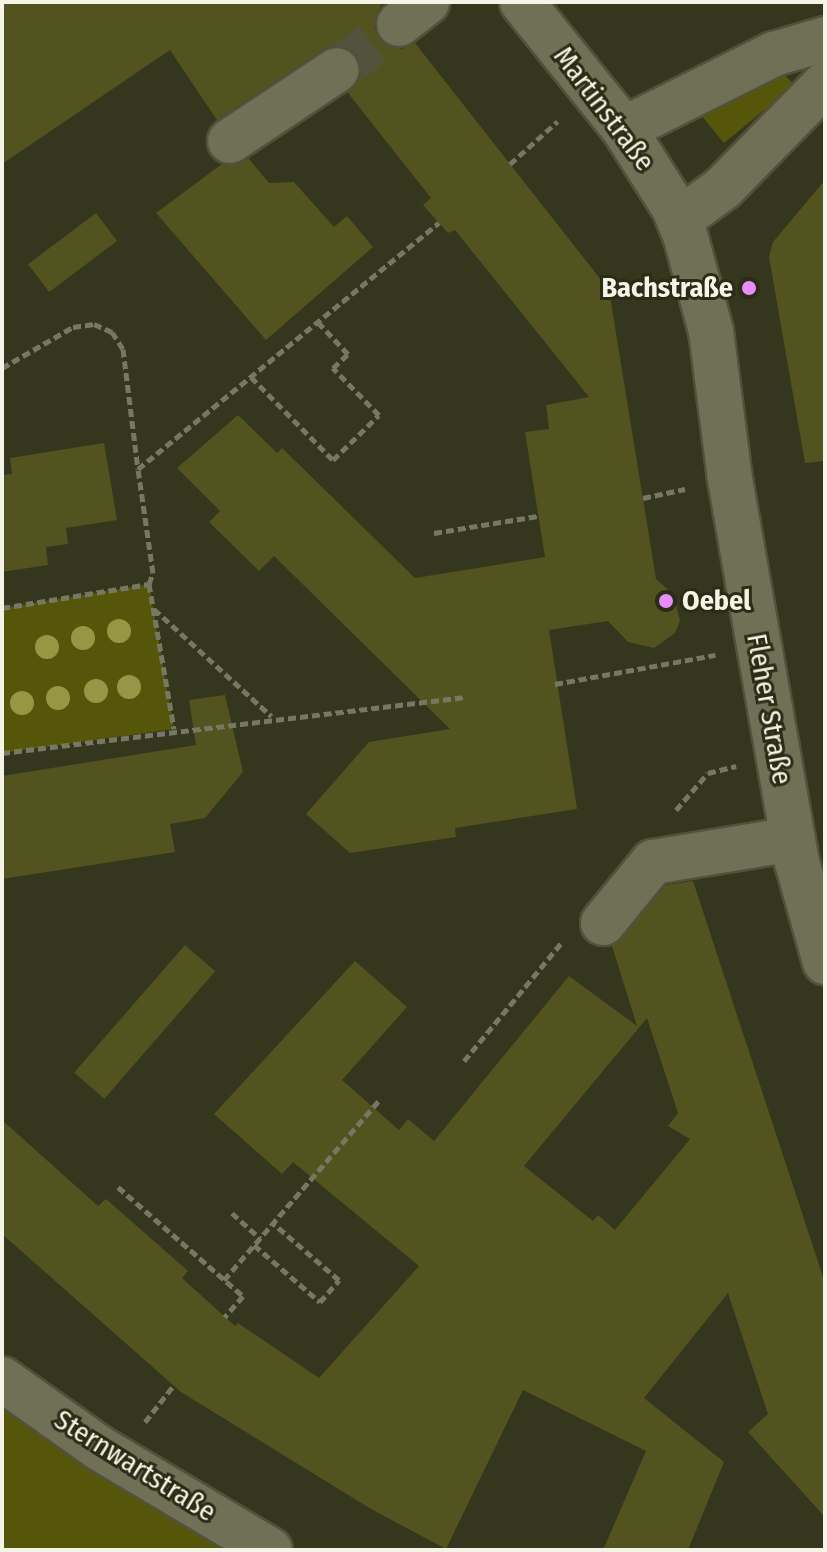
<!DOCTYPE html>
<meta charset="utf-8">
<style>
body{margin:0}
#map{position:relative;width:827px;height:1552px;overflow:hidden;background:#35361e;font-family:"Fira Sans Condensed",sans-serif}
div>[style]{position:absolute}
.green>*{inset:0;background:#56560a}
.building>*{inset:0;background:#52531e;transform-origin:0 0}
.minor-tunnel>*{height:44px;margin-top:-22px;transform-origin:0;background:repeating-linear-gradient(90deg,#52533c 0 44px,transparent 0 66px)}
.path>*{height:5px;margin-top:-2.5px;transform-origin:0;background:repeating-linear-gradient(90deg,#777863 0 8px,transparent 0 12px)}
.roads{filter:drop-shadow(2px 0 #51513c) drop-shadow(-2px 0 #51513c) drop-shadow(0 2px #51513c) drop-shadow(0 -2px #51513c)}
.minor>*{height:44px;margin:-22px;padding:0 22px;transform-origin:22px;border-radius:22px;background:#6f7056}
.trees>*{width:24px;height:24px;margin:-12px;border-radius:50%;background:#969744}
.dots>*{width:22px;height:22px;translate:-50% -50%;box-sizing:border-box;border:4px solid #2b2c15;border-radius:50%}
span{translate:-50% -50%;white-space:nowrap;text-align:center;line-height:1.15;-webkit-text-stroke:6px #2b2c15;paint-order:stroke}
.street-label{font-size:28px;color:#f4f5e6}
.poi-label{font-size:28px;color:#f4f5e6;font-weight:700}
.right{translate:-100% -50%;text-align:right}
.left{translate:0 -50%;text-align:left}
.frame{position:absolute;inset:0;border:4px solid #f4f5e6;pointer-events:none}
</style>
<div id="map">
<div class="green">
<i style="clip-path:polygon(778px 69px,795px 85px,724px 143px,696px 109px)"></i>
<i style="clip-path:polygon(149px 584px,174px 729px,2px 753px,2px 608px)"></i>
<i style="clip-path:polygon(2px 1395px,250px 1550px,2px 1550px)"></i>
</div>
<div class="building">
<i style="clip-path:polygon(2px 2px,382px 2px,374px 27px,380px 40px,402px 49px,415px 43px,609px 290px,656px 579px,674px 595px,680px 621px,675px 633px,654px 648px,628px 642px,608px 621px,549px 630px,577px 809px,455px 828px,456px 837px,350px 853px,306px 814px,369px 742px,450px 729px,274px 556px,259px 571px,209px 522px,220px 511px,177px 468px,238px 415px,277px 453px,282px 448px,415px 578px,545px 557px,525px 432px,549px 429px,546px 405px,589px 397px,455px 230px,448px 233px,423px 205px,431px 198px,348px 93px,360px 80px,357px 56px,336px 45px,324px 49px,217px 120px,170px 50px,2px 164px)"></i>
<i style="clip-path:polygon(249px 159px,269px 183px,294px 182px,334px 227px,347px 216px,373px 247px,266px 340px,156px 213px,222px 164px)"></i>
<i style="clip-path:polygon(825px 180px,825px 461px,805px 463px,769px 257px,773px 242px)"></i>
<i style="left:96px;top:213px;width:35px;height:85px;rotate:53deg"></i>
<i style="clip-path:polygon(104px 443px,117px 520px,66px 528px,68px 544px,46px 547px,48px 565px,2px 572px,2px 475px,12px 474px,10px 458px)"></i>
<i style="clip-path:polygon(225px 695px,243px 772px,205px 818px,170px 824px,175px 852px,2px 879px,2px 776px,196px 745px,189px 700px)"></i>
<i style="clip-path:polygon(evenodd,693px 881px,825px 1283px,825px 1517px,748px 1432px,768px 1414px,728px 1293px,644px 1398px,724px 1462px,688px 1550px,603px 1550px,646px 1451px,523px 1390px,446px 1549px,371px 1509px,181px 1392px,2px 1234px,2px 1120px,98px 1206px,106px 1199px,188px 1271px,182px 1278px,235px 1326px,238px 1323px,319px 1378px,419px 1266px,293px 1162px,282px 1174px,214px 1114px,355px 961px,407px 1007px,342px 1080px,399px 1130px,408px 1119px,434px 1141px,569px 976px,637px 1026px,612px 946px,666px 885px,693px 881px,647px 1018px,678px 1113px,668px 1126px,690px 1139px,615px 1230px,598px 1215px,593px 1221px,524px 1166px,647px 1018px)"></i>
<i style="left:185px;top:945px;width:40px;height:169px;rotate:41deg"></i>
</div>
<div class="minor-tunnel">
<i style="left:337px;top:70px;width:77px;rotate:-36.6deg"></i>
</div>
<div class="path">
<i style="left:510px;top:164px;width:64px;rotate:-41.9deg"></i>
<i style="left:2px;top:368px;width:82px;rotate:-30deg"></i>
<i style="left:73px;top:327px;width:21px;rotate:-8deg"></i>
<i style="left:94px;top:324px;width:20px;rotate:24deg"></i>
<i style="left:112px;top:332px;width:20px;rotate:57deg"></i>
<i style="left:123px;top:349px;width:121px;rotate:82.9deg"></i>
<i style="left:251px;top:377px;width:117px;rotate:45.3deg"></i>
<i style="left:333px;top:460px;width:64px;rotate:-44.4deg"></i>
<i style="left:379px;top:415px;width:66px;rotate:-134.4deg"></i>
<i style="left:333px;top:368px;width:21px;rotate:-43deg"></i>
<i style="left:348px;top:354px;width:44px;rotate:-133.2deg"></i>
<i style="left:643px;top:498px;width:43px;rotate:-12.1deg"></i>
<i style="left:434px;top:533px;width:105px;rotate:-9.3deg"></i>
<i style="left:149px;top:584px;width:12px;rotate:-70deg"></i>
<i style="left:153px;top:573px;width:105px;rotate:-98.2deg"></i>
<i style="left:138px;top:469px;width:389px;rotate:-39.3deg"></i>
<i style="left:2px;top:608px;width:149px;rotate:-9.3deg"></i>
<i style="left:149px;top:584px;width:147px;rotate:80.2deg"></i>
<i style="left:154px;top:609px;width:159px;rotate:42.4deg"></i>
<i style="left:555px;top:684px;width:163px;rotate:-10.3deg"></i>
<i style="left:2px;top:753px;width:467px;rotate:-6.9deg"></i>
<i style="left:676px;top:810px;width:49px;rotate:-49.1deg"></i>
<i style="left:708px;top:773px;width:29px;rotate:-14deg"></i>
<i style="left:464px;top:1061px;width:154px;rotate:-50.5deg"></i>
<i style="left:118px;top:1187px;width:166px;rotate:41.1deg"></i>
<i style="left:243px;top:1296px;width:28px;rotate:131deg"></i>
<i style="left:232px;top:1213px;width:38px;rotate:42deg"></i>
<i style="left:254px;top:1245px;width:87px;rotate:40.8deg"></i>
<i style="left:320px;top:1302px;width:29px;rotate:-49deg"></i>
<i style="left:339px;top:1280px;width:87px;rotate:-139.2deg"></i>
<i style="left:224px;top:1280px;width:239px;rotate:-49.2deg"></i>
<i style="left:145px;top:1422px;width:47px;rotate:-51.9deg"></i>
</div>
<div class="roads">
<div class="minor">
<i style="left:522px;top:2px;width:163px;rotate:51.2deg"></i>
<i style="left:624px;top:129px;width:93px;rotate:57.7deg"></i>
<i style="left:674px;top:208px;width:32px;rotate:68deg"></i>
<i style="left:686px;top:238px;width:96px;rotate:75deg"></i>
<i style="left:711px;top:331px;width:149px;rotate:82.7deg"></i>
<i style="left:730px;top:479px;width:389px;rotate:80.1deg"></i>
<i style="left:797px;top:862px;width:104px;rotate:74.4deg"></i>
<i style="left:399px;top:24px;width:36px;rotate:-38deg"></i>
<i style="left:624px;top:129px;width:168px;rotate:-26.6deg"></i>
<i style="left:774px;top:54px;width:53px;rotate:-16.4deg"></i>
<i style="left:230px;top:141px;width:128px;rotate:-33.6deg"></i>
<i style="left:679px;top:220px;width:54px;rotate:-36deg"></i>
<i style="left:723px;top:188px;width:146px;rotate:-45.6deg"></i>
<i style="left:603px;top:923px;width:79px;rotate:-50.7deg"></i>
<i style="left:653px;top:862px;width:142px;rotate:-9.3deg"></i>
<i style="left:2px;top:1379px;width:119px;rotate:35.4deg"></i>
<i style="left:99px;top:1448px;width:199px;rotate:30.8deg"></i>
</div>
</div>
<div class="trees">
<i style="left:119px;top:631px"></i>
<i style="left:83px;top:638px"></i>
<i style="left:47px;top:647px"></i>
<i style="left:129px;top:687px"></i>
<i style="left:96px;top:691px"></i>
<i style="left:58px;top:698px"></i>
<i style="left:22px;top:703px"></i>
</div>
<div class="dots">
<i style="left:749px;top:288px;background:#e98dfe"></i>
<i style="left:666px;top:601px;background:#e98dfe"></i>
</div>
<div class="street-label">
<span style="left:604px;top:109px;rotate:53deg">Martinstraße</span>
<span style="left:769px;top:709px;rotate:80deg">Fleher Straße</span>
<span style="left:135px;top:1466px;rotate:32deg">Sternwartstraße</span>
</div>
<div class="poi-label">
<span class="right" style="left:733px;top:288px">Bachstraße</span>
<span class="left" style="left:682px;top:601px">Oebel</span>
</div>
<div class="frame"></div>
</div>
